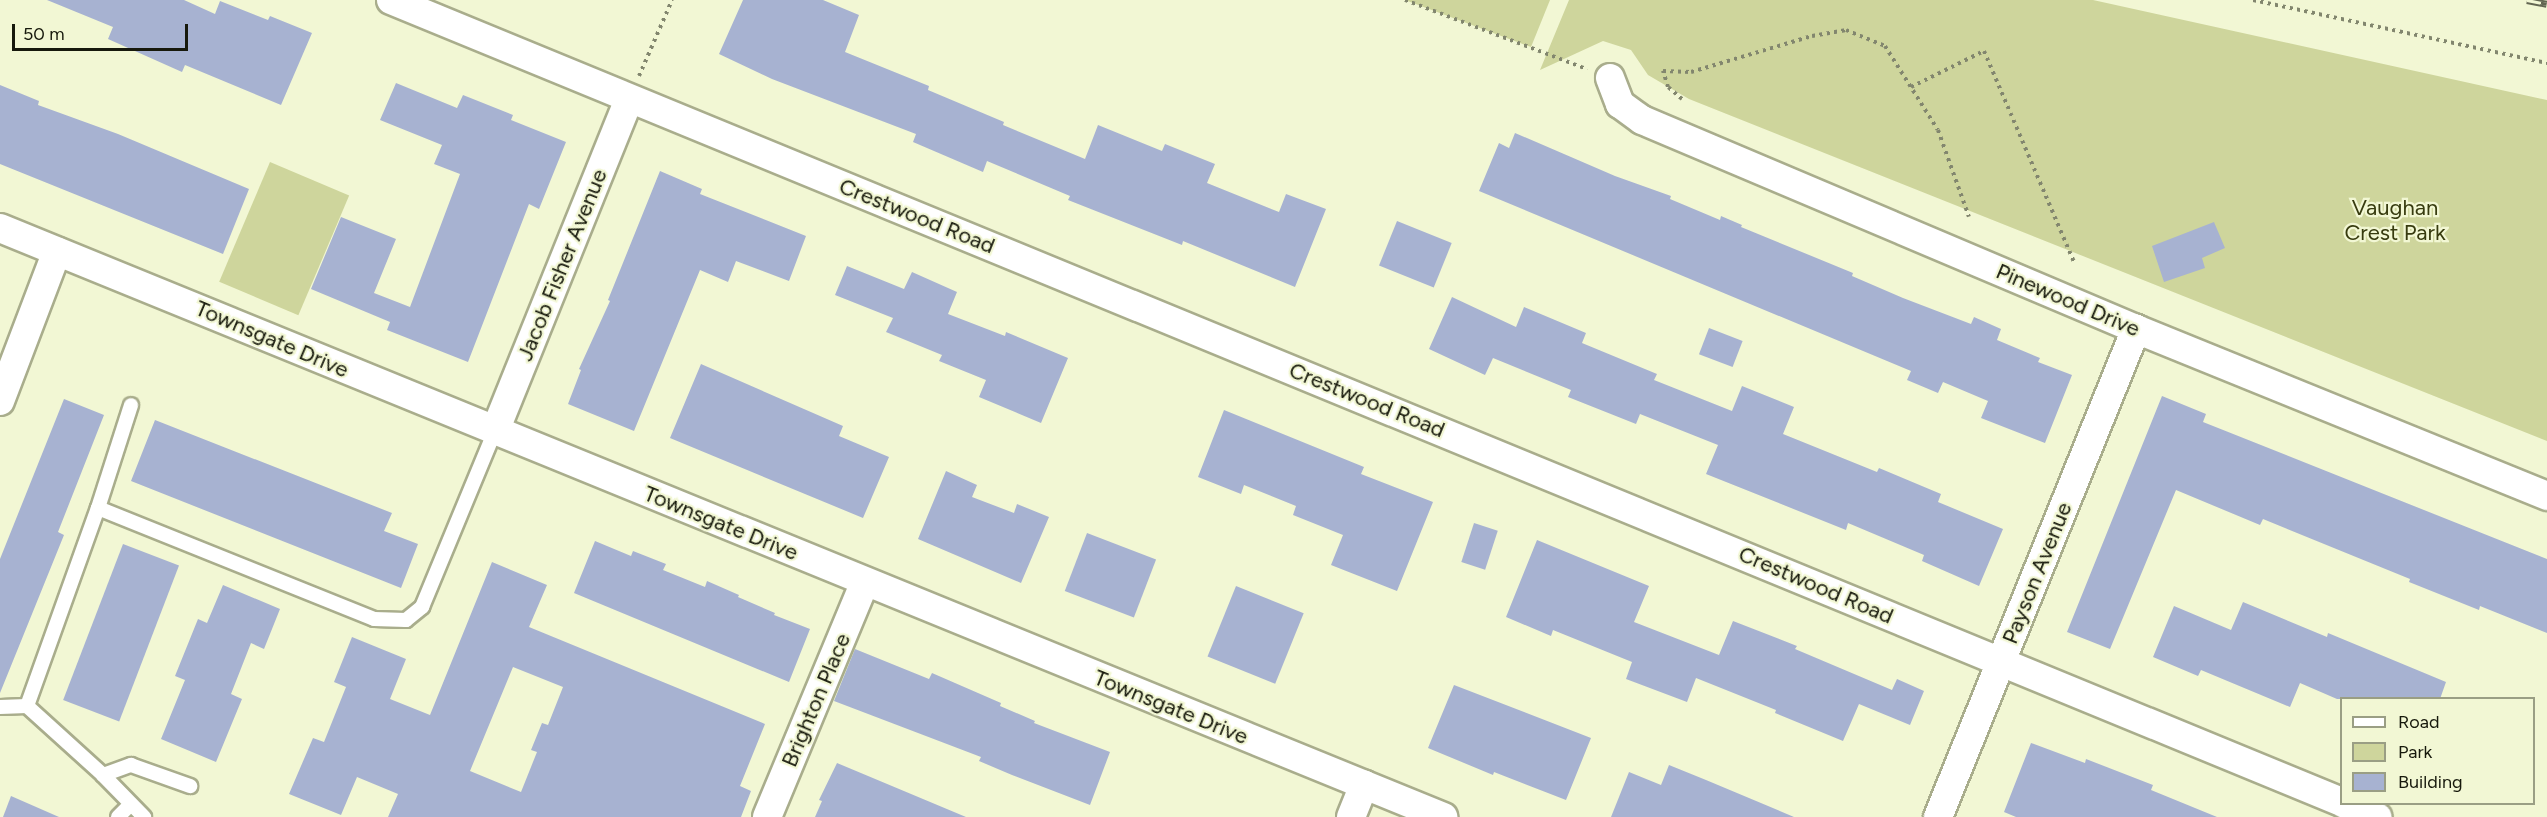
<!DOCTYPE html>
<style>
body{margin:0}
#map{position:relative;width:2547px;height:817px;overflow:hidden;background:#f2f7d4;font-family:Figtree,sans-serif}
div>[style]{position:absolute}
.green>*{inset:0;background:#ced59c;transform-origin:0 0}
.building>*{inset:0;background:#a7b2d1;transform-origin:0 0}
.path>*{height:4px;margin-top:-2px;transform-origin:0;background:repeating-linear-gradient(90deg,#82866e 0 3px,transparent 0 7.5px)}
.roads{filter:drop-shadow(2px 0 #a9ad8c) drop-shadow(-2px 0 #a9ad8c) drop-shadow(0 2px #a9ad8c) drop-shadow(0 -2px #a9ad8c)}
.lane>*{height:14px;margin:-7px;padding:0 7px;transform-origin:7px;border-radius:7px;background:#fff}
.street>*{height:28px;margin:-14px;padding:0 14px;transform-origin:14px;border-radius:14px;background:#fff}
.rail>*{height:7px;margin-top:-3.5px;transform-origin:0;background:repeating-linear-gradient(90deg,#f2f7d4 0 14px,#636652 0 28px);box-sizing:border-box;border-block:2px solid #636652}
span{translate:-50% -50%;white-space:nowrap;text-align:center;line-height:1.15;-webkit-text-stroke:4.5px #f2f7d4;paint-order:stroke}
.park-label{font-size:22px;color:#373b0f}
.street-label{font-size:22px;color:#17190c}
.legend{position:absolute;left:2340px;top:697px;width:195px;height:108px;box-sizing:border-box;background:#f2f7d4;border:2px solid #9a9e84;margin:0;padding:8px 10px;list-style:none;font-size:18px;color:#17190c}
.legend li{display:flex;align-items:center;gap:12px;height:30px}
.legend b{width:30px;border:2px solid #9a9e84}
.scale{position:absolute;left:12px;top:24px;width:176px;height:27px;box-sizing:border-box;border:3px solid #17190c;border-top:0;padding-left:8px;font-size:18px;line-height:21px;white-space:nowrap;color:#17190c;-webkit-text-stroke:4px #f2f7d4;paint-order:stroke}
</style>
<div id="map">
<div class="green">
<i style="clip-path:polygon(1405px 0,1550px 0,1531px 47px)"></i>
<i style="clip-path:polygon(1569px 0,2093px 0,2547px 100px,2547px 441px,1689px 99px,1648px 75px,1631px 50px,1603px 41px,1540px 70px)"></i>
<i style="left:270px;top:162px;width:86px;height:130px;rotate:23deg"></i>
</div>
<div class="building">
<i style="clip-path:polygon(47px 0,184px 0,215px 14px,220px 1px,268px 20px,270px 16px,312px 33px,281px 105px,185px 65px,182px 72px,108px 39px,113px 27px)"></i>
<i style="clip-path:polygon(743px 0,823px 0,859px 15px,845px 52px,929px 86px,928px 90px,1004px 122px,1003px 125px,1085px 159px,1098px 125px,1162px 151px,1165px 144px,1215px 164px,1207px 183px,1279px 212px,1286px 194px,1326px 209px,1295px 287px,1183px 241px,1182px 245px,1068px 200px,1070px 196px,987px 161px,983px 172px,913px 142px,916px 134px,772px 79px,719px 54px)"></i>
<i style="clip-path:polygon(396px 83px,457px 108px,463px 95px,513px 115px,511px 120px,566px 142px,539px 209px,529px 204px,468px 362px,387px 330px,390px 322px,311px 289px,341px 217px,396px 239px,374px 293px,410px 307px,460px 174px,434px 164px,442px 145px,380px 120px)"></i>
<i style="clip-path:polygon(0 85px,39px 101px,38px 105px,118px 134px,249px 189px,223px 254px,0 164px)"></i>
<i style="clip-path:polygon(1515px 133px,1615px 176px,1671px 196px,1670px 199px,1720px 220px,1721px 216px,1742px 225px,1741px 227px,1853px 273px,1852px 276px,1903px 298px,1971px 324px,1974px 317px,2001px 329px,1997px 340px,2040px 358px,2038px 362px,2072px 375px,2045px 443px,1981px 418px,1988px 401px,1943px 382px,1938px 393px,1907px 380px,1911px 371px,1479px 191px,1499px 143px,1509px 148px)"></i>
<i style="clip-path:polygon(660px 171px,702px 189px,700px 194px,806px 236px,789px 281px,736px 261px,728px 282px,700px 270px,634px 431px,568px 404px,581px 370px,579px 369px,610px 301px,608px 300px)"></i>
<i style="left:1397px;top:221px;width:59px;height:48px;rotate:22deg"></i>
<i style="clip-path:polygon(2214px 222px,2225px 248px,2202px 258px,2205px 268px,2164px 282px,2152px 246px)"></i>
<i style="clip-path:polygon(847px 266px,904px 289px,912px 272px,957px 292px,948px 314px,1005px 336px,1006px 332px,1068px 358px,1041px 423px,979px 397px,986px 380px,939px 361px,942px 355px,886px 332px,893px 318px,835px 295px)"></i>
<i style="clip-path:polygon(1452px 297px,1516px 327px,1524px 307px,1586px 333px,1582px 343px,1657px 374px,1654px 380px,1732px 411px,1742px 386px,1794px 407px,1783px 434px,1877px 472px,1879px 468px,1941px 494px,1938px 502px,2003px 529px,1979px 586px,1922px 561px,1924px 555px,1848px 523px,1846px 530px,1706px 474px,1718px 445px,1640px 414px,1636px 424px,1568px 397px,1571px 390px,1493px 358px,1485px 375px,1429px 349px)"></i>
<i style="left:1709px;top:328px;width:36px;height:28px;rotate:21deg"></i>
<i style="clip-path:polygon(701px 364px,843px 426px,839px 436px,889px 457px,863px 518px,670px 438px)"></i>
<i style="clip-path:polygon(2162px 396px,2206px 414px,2203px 422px,2547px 559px,2547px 633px,2480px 606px,2479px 610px,2409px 582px,2410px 579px,2263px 519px,2260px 525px,2176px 490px,2110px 649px,2067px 632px)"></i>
<i style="clip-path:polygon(64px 399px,104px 415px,58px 532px,64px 535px,0 693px,0 559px)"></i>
<i style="clip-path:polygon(1224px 410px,1364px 467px,1361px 474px,1433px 502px,1397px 591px,1331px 565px,1343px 535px,1293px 515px,1296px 506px,1244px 485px,1241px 494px,1198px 477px)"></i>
<i style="clip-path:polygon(155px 420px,392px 513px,384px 531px,418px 544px,401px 588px,131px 481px)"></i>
<i style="clip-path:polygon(946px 471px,977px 485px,972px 497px,1014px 513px,1017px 504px,1049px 517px,1021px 583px,918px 539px)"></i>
<i style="left:1474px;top:523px;width:25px;height:41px;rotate:18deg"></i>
<i style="left:1087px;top:533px;width:74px;height:62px;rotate:21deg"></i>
<i style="clip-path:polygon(1537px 540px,1649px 586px,1634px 622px,1719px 655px,1733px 621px,1797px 646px,1795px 649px,1892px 690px,1897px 679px,1924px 691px,1910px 725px,1859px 704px,1843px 741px,1775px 713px,1776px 710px,1696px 678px,1687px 702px,1626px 679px,1632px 662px,1553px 630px,1551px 636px,1506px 617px)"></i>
<i style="clip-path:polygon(595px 541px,631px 556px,633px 551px,666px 564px,663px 570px,705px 587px,707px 581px,739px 595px,738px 597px,775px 613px,774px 615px,810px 629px,789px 682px,574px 593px)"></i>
<i style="left:123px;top:544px;width:60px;height:167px;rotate:21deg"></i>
<i style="clip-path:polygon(evenodd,492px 562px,547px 585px,529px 627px,765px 724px,740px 786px,751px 791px,741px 817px,388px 817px,398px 794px,357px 777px,341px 815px,289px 794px,313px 738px,324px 742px,346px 687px,334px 682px,352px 637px,406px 659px,390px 699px,430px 715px,492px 562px,513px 667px,563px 687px,548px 725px,542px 723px,531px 750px,537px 752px,521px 792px,470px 771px,513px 667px)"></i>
<i style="clip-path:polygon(223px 585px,280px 609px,264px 649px,251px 643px,231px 694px,242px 699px,216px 762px,161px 739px,185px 680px,175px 676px,198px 619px,207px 623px)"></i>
<i style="left:1236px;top:586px;width:73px;height:76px;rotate:22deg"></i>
<i style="clip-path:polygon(2243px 602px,2327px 637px,2328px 633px,2446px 682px,2440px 699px,2337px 699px,2300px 683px,2290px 707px,2201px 670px,2198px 676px,2153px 657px,2174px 606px,2231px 630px)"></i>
<i style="clip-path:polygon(855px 649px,929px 679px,932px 673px,1001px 703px,1000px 706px,1035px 721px,1034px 723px,1110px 752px,1090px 805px,1012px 775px,979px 761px,981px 757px,834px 701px)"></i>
<i style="clip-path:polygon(1454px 685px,1591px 738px,1566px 800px,1494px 772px,1493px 775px,1428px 748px)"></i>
<i style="clip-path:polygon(2031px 743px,2085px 763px,2086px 759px,2153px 785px,2151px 790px,2217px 817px,2016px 817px,2004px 812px)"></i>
<i style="clip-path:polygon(837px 763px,966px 817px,815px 817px,822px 801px,819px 800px)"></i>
<i style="clip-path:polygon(1669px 765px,1706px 780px,1794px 817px,1611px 817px,1629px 772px,1661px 785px)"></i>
<i style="clip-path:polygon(11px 796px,59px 817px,3px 817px)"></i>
</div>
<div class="path">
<i style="left:1405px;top:0;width:195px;rotate:20.8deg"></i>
<i style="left:2253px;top:0;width:301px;rotate:12.1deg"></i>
<i style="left:639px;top:76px;width:83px;rotate:-66.5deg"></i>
<i style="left:1911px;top:87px;width:81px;rotate:-26.3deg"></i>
<i style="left:1984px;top:51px;width:229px;rotate:66.9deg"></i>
<i style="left:1682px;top:99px;width:18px;rotate:-139deg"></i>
<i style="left:1668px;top:87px;width:17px;rotate:-107deg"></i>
<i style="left:1663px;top:71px;width:28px;rotate:2deg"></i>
<i style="left:1691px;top:72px;width:126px;rotate:-16.6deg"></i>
<i style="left:1812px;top:36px;width:35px;rotate:-10deg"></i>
<i style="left:1846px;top:30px;width:42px;rotate:22.3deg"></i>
<i style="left:1885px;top:46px;width:99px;rotate:57.8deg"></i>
<i style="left:1938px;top:130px;width:92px;rotate:70.4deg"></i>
</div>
<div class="roads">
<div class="lane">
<i style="left:98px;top:508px;width:297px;rotate:21.9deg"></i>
<i style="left:374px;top:619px;width:32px;rotate:2deg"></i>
<i style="left:406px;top:620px;width:21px;rotate:-39deg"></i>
<i style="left:422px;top:607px;width:191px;rotate:-67.5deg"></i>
<i style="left:27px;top:706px;width:210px;rotate:-70.3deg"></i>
<i style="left:98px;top:508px;width:108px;rotate:-72.2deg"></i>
<i style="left:0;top:707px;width:27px;rotate:-2deg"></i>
<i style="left:27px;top:706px;width:103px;rotate:42.2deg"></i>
<i style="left:103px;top:775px;width:59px;rotate:45.7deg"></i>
<i style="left:103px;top:775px;width:30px;rotate:-20deg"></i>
<i style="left:131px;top:765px;width:63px;rotate:19.6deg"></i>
<i style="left:118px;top:817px;width:18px;rotate:-45deg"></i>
</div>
<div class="street">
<i style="left:391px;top:0;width:2109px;rotate:22.35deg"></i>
<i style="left:1610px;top:78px;width:28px;rotate:69deg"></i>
<i style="left:1620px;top:104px;width:27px;rotate:36deg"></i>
<i style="left:1642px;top:120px;width:536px;rotate:22.93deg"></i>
<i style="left:2136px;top:329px;width:444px;rotate:22.1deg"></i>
<i style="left:0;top:228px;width:1559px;rotate:22.2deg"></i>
<i style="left:0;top:401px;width:160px;rotate:-69.2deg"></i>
<i style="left:495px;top:431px;width:358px;rotate:-68deg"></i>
<i style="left:2345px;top:804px;width:35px;rotate:22deg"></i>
<i style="left:767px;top:817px;width:255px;rotate:-67.4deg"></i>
<i style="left:1351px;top:817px;width:35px;rotate:-68deg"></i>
<i style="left:1938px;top:817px;width:527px;rotate:-67.92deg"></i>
</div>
</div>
<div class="rail">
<i style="left:2527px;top:0;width:20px;rotate:11deg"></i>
</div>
<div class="park-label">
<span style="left:2395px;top:220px">Vaughan<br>Crest Park</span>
</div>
<div class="street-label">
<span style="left:917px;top:216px;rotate:22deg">Crestwood Road</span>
<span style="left:562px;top:265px;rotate:-68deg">Jacob Fisher Avenue</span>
<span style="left:2068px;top:300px;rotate:23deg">Pinewood Drive</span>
<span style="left:272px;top:339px;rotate:23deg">Townsgate Drive</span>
<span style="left:1367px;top:400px;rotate:22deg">Crestwood Road</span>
<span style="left:721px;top:523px;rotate:22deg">Townsgate Drive</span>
<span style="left:2037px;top:573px;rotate:-68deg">Payson Avenue</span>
<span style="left:1816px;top:585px;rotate:23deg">Crestwood Road</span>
<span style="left:816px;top:700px;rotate:-67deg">Brighton Place</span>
<span style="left:1171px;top:707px;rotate:22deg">Townsgate Drive</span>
</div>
<ul class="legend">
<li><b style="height:8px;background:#fff"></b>Road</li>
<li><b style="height:16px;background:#ced59c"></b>Park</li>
<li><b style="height:16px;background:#a7b2d1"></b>Building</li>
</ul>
<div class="scale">50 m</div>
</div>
